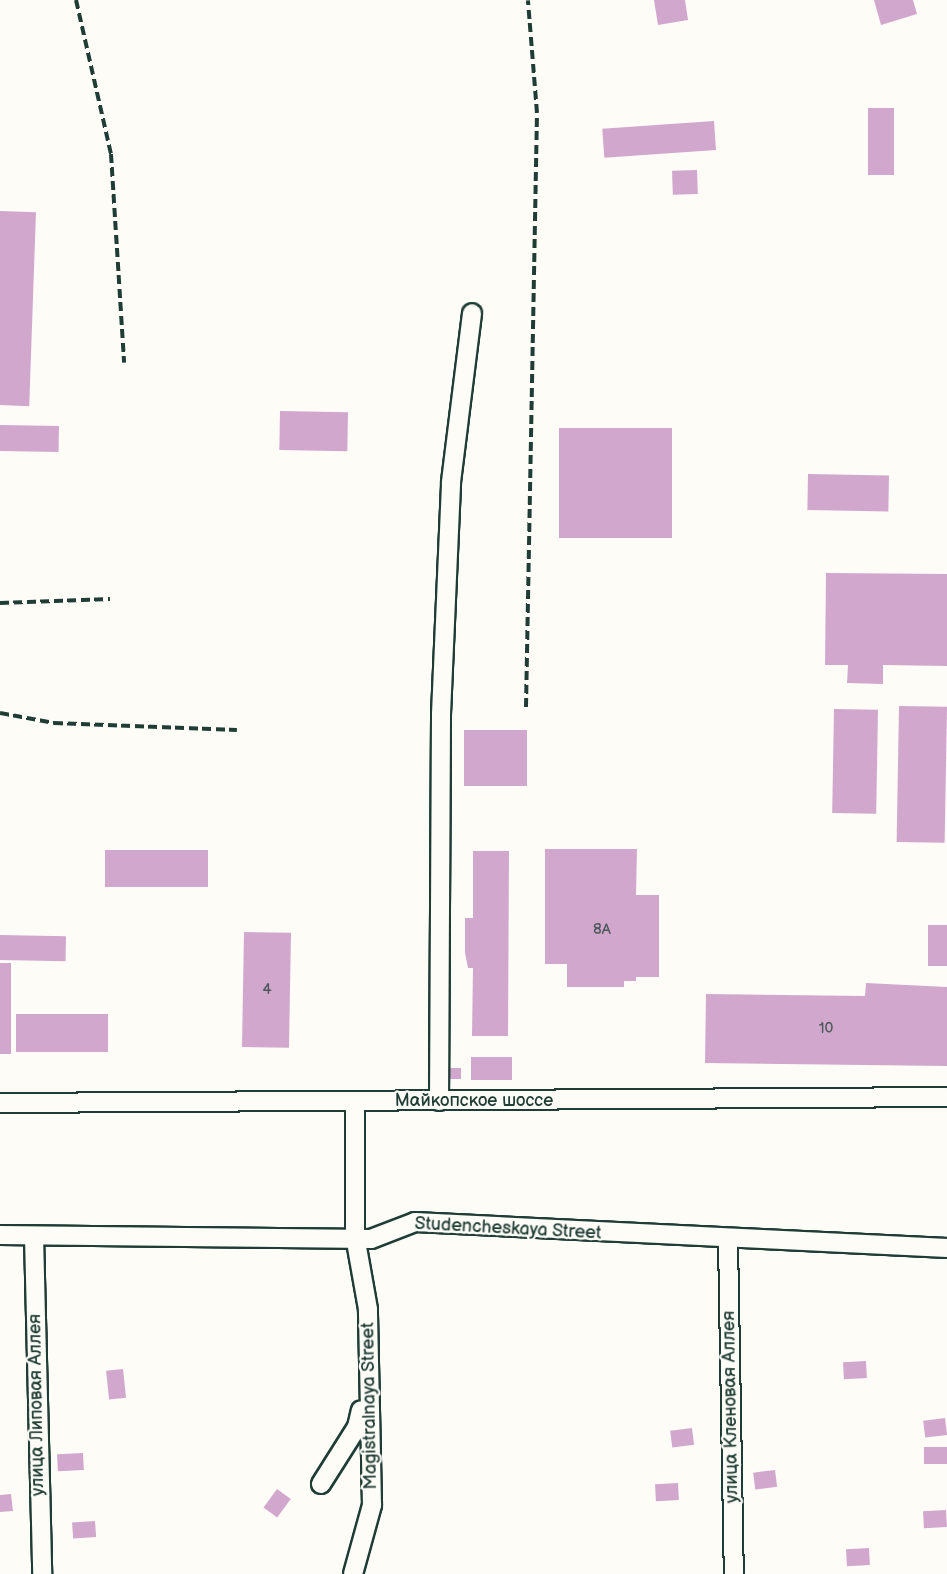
<!DOCTYPE html>
<meta charset="utf-8">
<style>
body{margin:0}
#map{position:relative;width:947px;height:1574px;overflow:hidden;background:#fdfcf7;font-family:"Balsamiq Sans",sans-serif}
div>[style]{position:absolute}
.building>*{inset:0;background:#d2a7cd;transform-origin:0 0}
.roads{filter:drop-shadow(2px 0 #1f3d34) drop-shadow(-2px 0 #1f3d34) drop-shadow(0 2px #1f3d34) drop-shadow(0 -2px #1f3d34)}
.minor>*{height:18px;margin:-9px;padding:0 9px;transform-origin:9px;border-radius:9px;background:#fdfcf7}
.rail>*{height:4px;margin-top:-2px;transform-origin:0;background:repeating-linear-gradient(90deg,#1f3d34 0 9px,transparent 0 13.5px)}
span{translate:-50% -50%;white-space:nowrap;text-align:center;line-height:1.15;-webkit-text-stroke:4.5px #fdfcf7;paint-order:stroke}
.number-label{font-size:15px;color:#4c585a}
.number-label span{-webkit-text-stroke-width:0}
.street-label{font-size:18px;color:#1f3d34}
</style>
<div id="map">
<div class="building">
<i style="clip-path:polygon(654px 0,685px 0,688px 20px,658px 25px)"></i>
<i style="clip-path:polygon(874px 0,913px 0,917px 14px,881px 25px)"></i>
<i style="left:868px;top:108px;width:26px;height:67px"></i>
<i style="left:714px;top:121px;width:29px;height:112px;rotate:86deg"></i>
<i style="left:697px;top:170px;width:24px;height:25px;rotate:88deg"></i>
<i style="left:0;top:211px;width:36px;height:194px;rotate:2deg"></i>
<i style="left:280px;top:411px;width:68px;height:39px;rotate:1deg"></i>
<i style="left:0;top:425px;width:59px;height:26px;rotate:1deg"></i>
<i style="left:559px;top:428px;width:113px;height:110px"></i>
<i style="left:808px;top:474px;width:81px;height:36px;rotate:1deg"></i>
<i style="clip-path:polygon(826px 573px,947px 574px,947px 666px,883px 665px,883px 684px,847px 683px,848px 665px,825px 665px)"></i>
<i style="left:899px;top:706px;width:48px;height:136px;rotate:1deg"></i>
<i style="left:834px;top:709px;width:44px;height:104px;rotate:1deg"></i>
<i style="left:464px;top:730px;width:63px;height:56px"></i>
<i style="clip-path:polygon(545px 849px,637px 849px,636px 895px,659px 895px,659px 977px,636px 977px,636px 981px,624px 981px,624px 987px,567px 987px,567px 964px,545px 964px)"></i>
<i style="left:208px;top:850px;width:37px;height:103px;rotate:90deg"></i>
<i style="clip-path:polygon(473px 851px,509px 851px,508px 1036px,472px 1036px,473px 968px,468px 968px,465px 953px,465px 918px,473px 918px)"></i>
<i style="left:928px;top:925px;width:19px;height:41px"></i>
<i style="left:244px;top:932px;width:47px;height:115px;rotate:1deg"></i>
<i style="left:0;top:935px;width:66px;height:25px;rotate:1deg"></i>
<i style="left:0;top:963px;width:11px;height:91px"></i>
<i style="clip-path:polygon(866px 983px,947px 987px,947px 1066px,705px 1063px,706px 994px,865px 996px)"></i>
<i style="left:108px;top:1014px;width:38px;height:92px;rotate:90deg"></i>
<i style="left:471px;top:1057px;width:41px;height:23px"></i>
<i style="left:449px;top:1068px;width:12px;height:11px"></i>
<i style="left:866px;top:1361px;width:17px;height:23px;rotate:87deg"></i>
<i style="left:123px;top:1369px;width:29px;height:17px;rotate:84deg"></i>
<i style="left:945px;top:1418px;width:17px;height:22px;rotate:83deg"></i>
<i style="left:692px;top:1428px;width:17px;height:22px;rotate:83deg"></i>
<i style="left:947px;top:1447px;width:17px;height:23px;rotate:90deg"></i>
<i style="left:83px;top:1453px;width:17px;height:26px;rotate:87deg"></i>
<i style="left:775px;top:1470px;width:17px;height:22px;rotate:83deg"></i>
<i style="left:678px;top:1483px;width:17px;height:23px;rotate:87deg"></i>
<i style="left:277px;top:1489px;width:17px;height:23px;rotate:36deg"></i>
<i style="clip-path:polygon(11px 1494px,13px 1511px,0 1512px,0 1495px)"></i>
<i style="left:946px;top:1510px;width:17px;height:23px;rotate:87deg"></i>
<i style="left:95px;top:1521px;width:16px;height:23px;rotate:86deg"></i>
<i style="left:869px;top:1548px;width:17px;height:23px;rotate:87deg"></i>
</div>
<div class="roads">
<div class="minor">
<i style="left:439px;top:1101px;width:387px;rotate:-89.7deg"></i>
<i style="left:441px;top:714px;width:232px;rotate:-87.5deg"></i>
<i style="left:451px;top:482px;width:170px;rotate:-82.9deg"></i>
<i style="left:0;top:1103px;width:947px;rotate:-0.36deg"></i>
<i style="left:0;top:1235px;width:371px;rotate:0.6deg"></i>
<i style="left:371px;top:1239px;width:47px;rotate:-21.1deg"></i>
<i style="left:415px;top:1222px;width:533px;rotate:2.8deg"></i>
<i style="left:34px;top:1236px;width:338px;rotate:88.6deg"></i>
<i style="left:728px;top:1240px;width:334px;rotate:89deg"></i>
<i style="left:321px;top:1484px;width:67px;rotate:-57.7deg"></i>
<i style="left:357px;top:1427px;width:17px;rotate:-77deg"></i>
<i style="left:353px;top:1574px;width:72px;rotate:-74.6deg"></i>
<i style="left:372px;top:1505px;width:196px;rotate:-91.2deg"></i>
<i style="left:368px;top:1309px;width:74px;rotate:-100.1deg"></i>
<i style="left:355px;top:1236px;width:134px;rotate:-90deg"></i>
</div>
</div>
<div class="rail">
<i style="left:76px;top:0;width:158px;rotate:77.2deg"></i>
<i style="left:111px;top:154px;width:209px;rotate:86.4deg"></i>
<i style="left:0;top:603px;width:110px;rotate:-2.1deg"></i>
<i style="left:526px;top:707px;width:594px;rotate:-88.94deg"></i>
<i style="left:537px;top:113px;width:113px;rotate:-94.6deg"></i>
<i style="left:0;top:713px;width:55px;rotate:10.5deg"></i>
<i style="left:54px;top:723px;width:183px;rotate:2.2deg"></i>
</div>
<div class="number-label">
<span style="left:602px;top:930px">8А</span>
<span style="left:267px;top:990px">4</span>
<span style="left:826px;top:1029px">10</span>
</div>
<div class="street-label">
<span style="left:474px;top:1101px">Майкопское шоссе</span>
<span style="left:508px;top:1229px;rotate:3deg">Studencheskaya Street</span>
<span style="left:37px;top:1405px;rotate:-91deg">улица Липовая Аллея</span>
<span style="left:370px;top:1406px;rotate:-91deg">Magistralnaya Street</span>
<span style="left:731px;top:1407px;rotate:-91deg">улица Кленовая Аллея</span>
</div>
</div>
